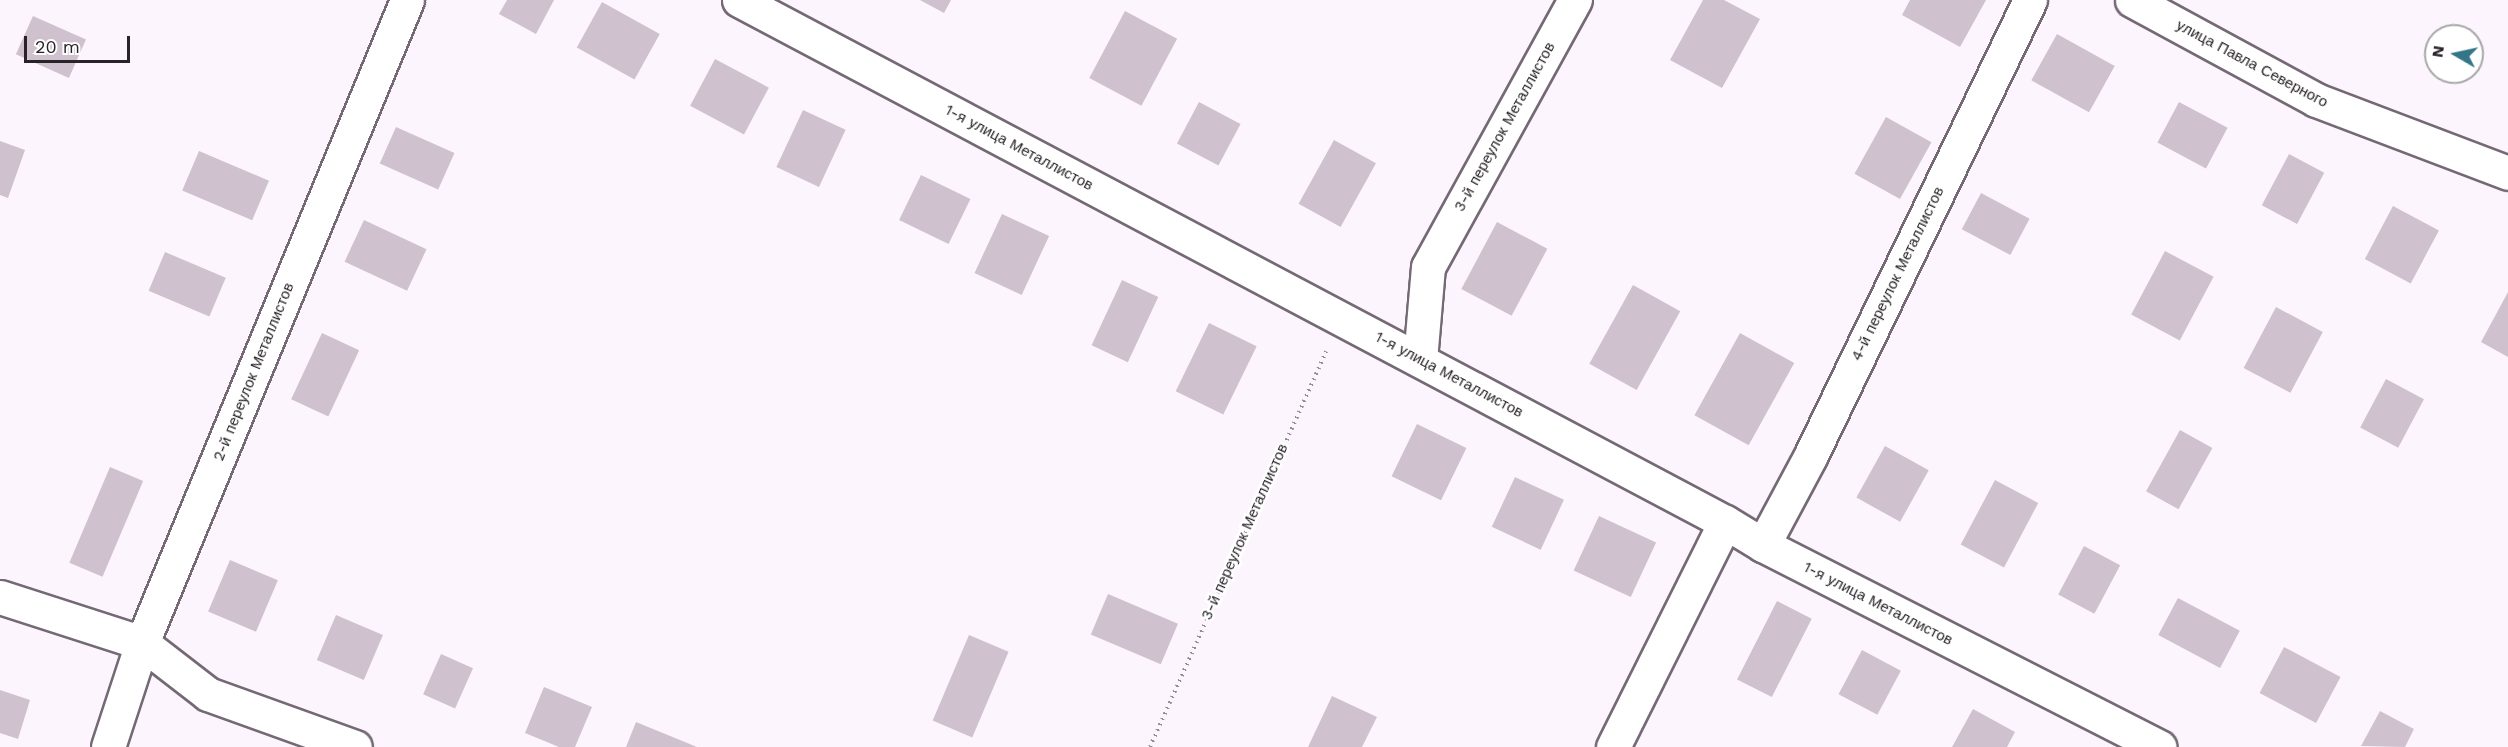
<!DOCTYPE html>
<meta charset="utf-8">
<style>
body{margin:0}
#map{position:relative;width:2508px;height:747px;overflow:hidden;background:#fdf5fd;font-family:"Work Sans",sans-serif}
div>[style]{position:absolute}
.building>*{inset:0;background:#cfc1ce;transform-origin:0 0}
.path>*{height:4px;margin-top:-2px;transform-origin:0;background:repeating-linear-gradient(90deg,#938d93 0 1.5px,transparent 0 6px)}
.roads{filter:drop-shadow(2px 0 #746975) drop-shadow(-2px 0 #746975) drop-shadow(0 2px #746975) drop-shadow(0 -2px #746975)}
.minor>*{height:33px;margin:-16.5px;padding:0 16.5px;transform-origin:16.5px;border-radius:16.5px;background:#fff}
span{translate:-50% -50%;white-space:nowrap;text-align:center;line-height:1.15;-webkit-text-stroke:5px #fff;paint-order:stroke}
.street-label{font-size:15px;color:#282328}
.north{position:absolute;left:2424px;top:24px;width:60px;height:60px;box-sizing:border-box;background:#fff;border:2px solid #a9a7a9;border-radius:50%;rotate:279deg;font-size:16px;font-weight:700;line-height:24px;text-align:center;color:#282328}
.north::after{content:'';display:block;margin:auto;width:21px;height:27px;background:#347688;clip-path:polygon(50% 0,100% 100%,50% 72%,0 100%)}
.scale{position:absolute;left:24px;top:36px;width:106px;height:27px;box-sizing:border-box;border:3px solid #282328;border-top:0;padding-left:8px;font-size:18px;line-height:21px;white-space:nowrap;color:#282328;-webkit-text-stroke:4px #fff;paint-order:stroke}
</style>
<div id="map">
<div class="building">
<i style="clip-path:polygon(507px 0,554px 0,536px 34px,499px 14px)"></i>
<i style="clip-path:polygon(920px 0,951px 0,944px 13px)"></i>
<i style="clip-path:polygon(1703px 0,1724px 0,1760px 19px,1722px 88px,1670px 60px)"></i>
<i style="clip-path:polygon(1910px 0,1986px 0,1960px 47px,1902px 15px)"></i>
<i style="left:602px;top:2px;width:66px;height:52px;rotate:29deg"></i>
<i style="left:1125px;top:11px;width:59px;height:76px;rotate:28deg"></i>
<i style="left:33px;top:16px;width:58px;height:42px;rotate:24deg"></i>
<i style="left:2057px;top:34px;width:66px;height:53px;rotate:29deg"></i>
<i style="left:715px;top:59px;width:61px;height:53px;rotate:28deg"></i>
<i style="left:1199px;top:102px;width:47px;height:47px;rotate:28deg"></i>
<i style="left:2179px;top:102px;width:55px;height:46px;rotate:28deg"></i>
<i style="left:803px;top:110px;width:47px;height:63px;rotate:25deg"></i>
<i style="left:1886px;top:117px;width:52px;height:65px;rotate:29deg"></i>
<i style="left:396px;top:127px;width:64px;height:40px;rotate:24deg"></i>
<i style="left:1334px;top:140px;width:48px;height:73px;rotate:29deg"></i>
<i style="clip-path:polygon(0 141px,25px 150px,8px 198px,0 195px)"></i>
<i style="left:199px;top:151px;width:76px;height:43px;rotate:23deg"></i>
<i style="left:2289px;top:154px;width:40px;height:58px;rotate:28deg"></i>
<i style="left:921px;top:175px;width:55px;height:50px;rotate:26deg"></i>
<i style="left:1981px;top:193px;width:55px;height:41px;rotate:28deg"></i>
<i style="left:2393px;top:206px;width:52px;height:60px;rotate:28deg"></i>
<i style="left:1002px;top:214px;width:52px;height:65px;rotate:25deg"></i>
<i style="left:364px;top:220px;width:69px;height:46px;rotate:25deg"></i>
<i style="left:1497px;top:222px;width:57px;height:76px;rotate:28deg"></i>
<i style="left:2165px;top:251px;width:55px;height:72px;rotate:28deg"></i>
<i style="left:165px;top:252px;width:66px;height:42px;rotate:23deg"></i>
<i style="left:1122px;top:280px;width:40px;height:72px;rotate:25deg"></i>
<i style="left:1633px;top:285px;width:54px;height:90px;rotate:29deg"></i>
<i style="clip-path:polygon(2508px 292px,2508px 357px,2481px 342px)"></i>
<i style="left:2276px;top:307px;width:53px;height:69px;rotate:28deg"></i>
<i style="left:1209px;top:323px;width:53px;height:76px;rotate:26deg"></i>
<i style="left:322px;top:333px;width:41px;height:73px;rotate:25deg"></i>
<i style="left:1740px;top:333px;width:62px;height:94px;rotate:29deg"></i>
<i style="left:2386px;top:379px;width:43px;height:55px;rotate:28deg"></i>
<i style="left:1417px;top:424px;width:55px;height:58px;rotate:26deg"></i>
<i style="left:2180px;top:430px;width:37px;height:70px;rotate:29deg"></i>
<i style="left:1885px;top:446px;width:50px;height:59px;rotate:29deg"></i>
<i style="left:110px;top:467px;width:36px;height:104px;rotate:23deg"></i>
<i style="left:1515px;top:477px;width:54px;height:55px;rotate:25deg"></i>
<i style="left:1995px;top:480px;width:49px;height:73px;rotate:28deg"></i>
<i style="left:1599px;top:516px;width:63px;height:60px;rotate:25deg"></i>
<i style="left:2084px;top:546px;width:41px;height:55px;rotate:28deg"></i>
<i style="left:230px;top:560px;width:52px;height:56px;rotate:23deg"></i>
<i style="left:1108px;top:594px;width:76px;height:44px;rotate:23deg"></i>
<i style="left:2178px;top:598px;width:70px;height:42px;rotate:28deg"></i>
<i style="left:1777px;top:601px;width:39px;height:88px;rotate:27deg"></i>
<i style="left:336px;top:615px;width:51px;height:49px;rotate:23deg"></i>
<i style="left:969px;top:635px;width:43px;height:93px;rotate:23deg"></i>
<i style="left:2284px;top:647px;width:64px;height:52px;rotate:28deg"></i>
<i style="left:1862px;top:650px;width:44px;height:50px;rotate:28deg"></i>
<i style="left:441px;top:654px;width:35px;height:44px;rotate:24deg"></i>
<i style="clip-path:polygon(544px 687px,592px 707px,575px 747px,559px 747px,525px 733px)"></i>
<i style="clip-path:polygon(0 690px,30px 700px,18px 739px,0 733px)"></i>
<i style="clip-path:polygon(1332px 696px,1377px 717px,1362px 747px,1308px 747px)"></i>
<i style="clip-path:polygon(1973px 709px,2015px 732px,2007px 747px,1952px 747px)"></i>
<i style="clip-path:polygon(2380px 711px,2414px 729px,2405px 747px,2361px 746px)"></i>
<i style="clip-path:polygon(636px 722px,697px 747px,626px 747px)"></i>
</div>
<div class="path">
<i style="left:1150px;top:747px;width:433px;rotate:-66deg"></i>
</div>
<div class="roads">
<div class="minor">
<i style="left:739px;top:0;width:1116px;rotate:27.9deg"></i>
<i style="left:1725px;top:522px;width:44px;rotate:31.2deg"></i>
<i style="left:1763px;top:545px;width:445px;rotate:27deg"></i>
<i style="left:2132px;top:0;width:209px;rotate:28.5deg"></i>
<i style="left:2316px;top:100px;width:205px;rotate:20.8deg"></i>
<i style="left:1420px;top:360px;width:93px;rotate:-85.1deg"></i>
<i style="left:1428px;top:267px;width:305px;rotate:-61.2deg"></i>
<i style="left:1763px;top:545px;width:100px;rotate:-61.9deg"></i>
<i style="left:1810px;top:457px;width:507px;rotate:-64.29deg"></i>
<i style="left:0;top:597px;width:149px;rotate:17.9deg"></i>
<i style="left:142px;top:643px;width:83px;rotate:37.7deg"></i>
<i style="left:208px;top:694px;width:156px;rotate:19.8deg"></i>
<i style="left:108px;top:747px;width:109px;rotate:-71.9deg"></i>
<i style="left:142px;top:643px;width:695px;rotate:-67.6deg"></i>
<i style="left:1613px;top:747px;width:251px;rotate:-63.5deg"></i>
</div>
</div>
<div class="street-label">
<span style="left:2252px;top:64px;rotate:28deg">улица Павла Северного</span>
<span style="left:1505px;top:127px;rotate:-61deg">3-й переулок Металлистов</span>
<span style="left:1019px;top:148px;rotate:28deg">1-я улица Металлистов</span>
<span style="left:1898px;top:274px;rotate:-64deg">4-й переулок Металлистов</span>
<span style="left:254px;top:372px;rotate:-68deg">2-й переулок Металлистов</span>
<span style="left:1449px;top:375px;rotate:28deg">1-я улица Металлистов</span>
<span style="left:1245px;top:532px;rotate:-66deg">3-й переулок Металлистов</span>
<span style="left:1878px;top:604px;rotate:27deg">1-я улица Металлистов</span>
</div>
<div class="north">N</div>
<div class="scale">20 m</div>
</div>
